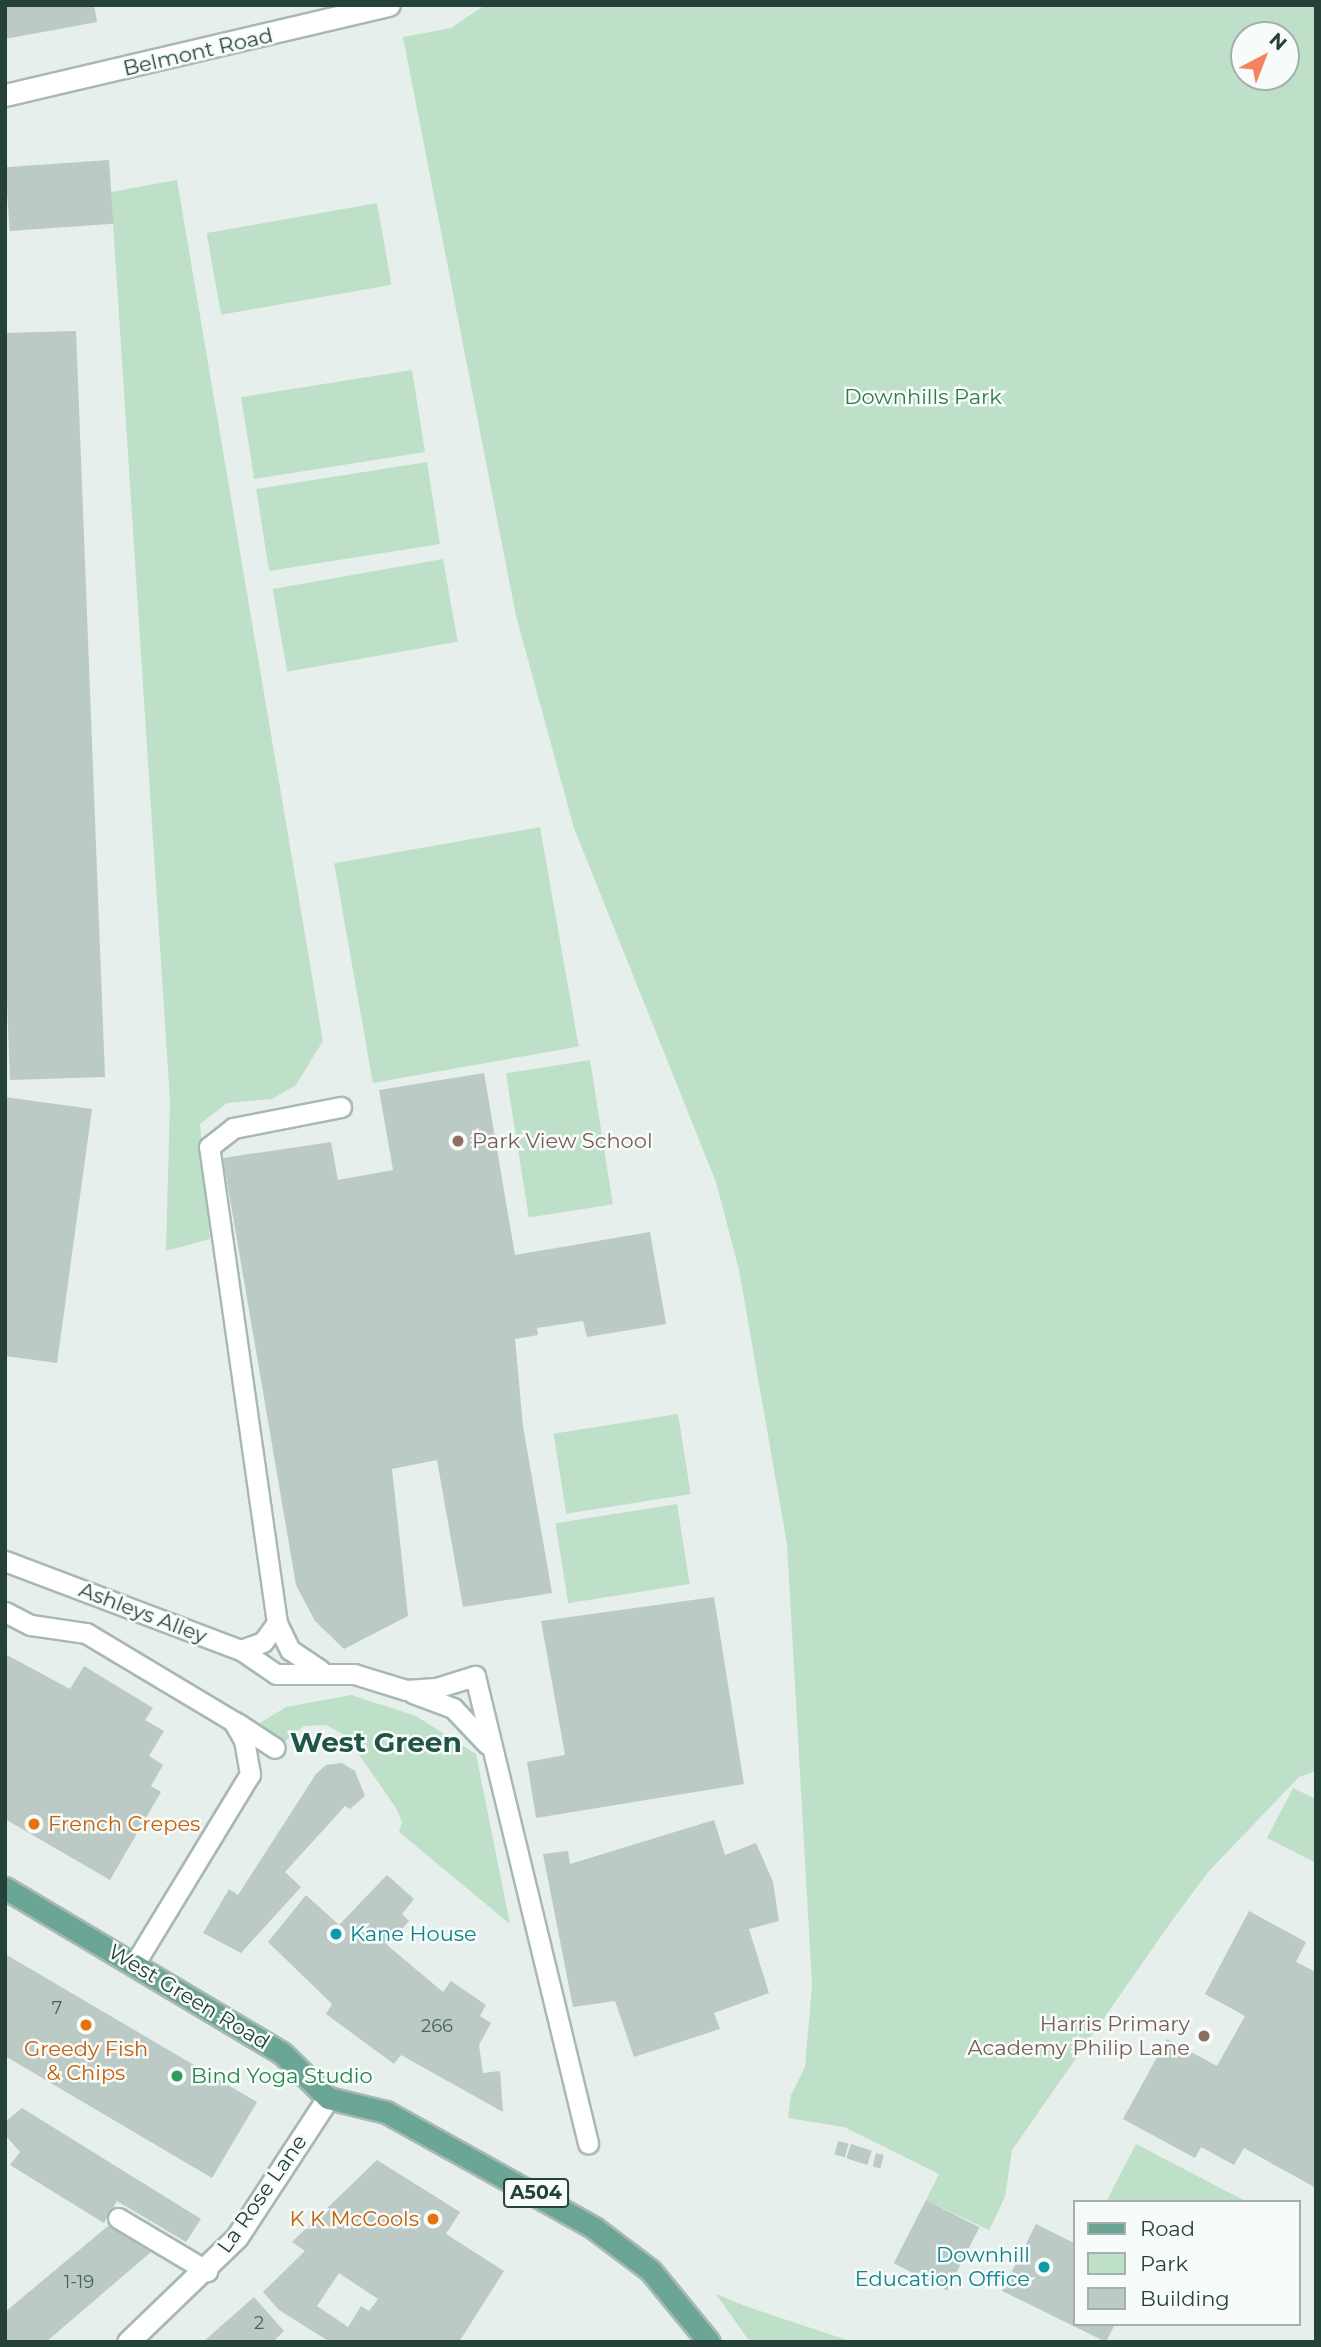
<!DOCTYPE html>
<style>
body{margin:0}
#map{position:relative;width:1321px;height:2347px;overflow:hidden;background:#e6efeb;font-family:Montserrat,sans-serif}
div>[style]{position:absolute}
.green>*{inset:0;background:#bfe0c8;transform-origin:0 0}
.building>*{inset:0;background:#bbcac4;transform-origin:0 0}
.roads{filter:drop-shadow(2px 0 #a8b8b2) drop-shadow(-2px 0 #a8b8b2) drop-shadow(0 2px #a8b8b2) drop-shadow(0 -2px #a8b8b2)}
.lane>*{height:19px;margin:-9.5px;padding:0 9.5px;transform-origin:9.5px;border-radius:9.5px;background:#fff}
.street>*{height:21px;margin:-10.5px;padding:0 10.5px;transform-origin:10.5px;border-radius:10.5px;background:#fff}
.secondary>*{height:21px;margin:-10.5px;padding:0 10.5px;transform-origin:10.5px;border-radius:10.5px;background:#fff}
.primary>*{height:21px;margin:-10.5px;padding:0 10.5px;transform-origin:10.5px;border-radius:10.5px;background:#6aa596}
.dots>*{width:19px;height:19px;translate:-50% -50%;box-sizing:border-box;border:4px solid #f7fbf9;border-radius:50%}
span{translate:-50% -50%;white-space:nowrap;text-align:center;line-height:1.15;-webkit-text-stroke:5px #f7fbf9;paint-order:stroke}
.number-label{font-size:18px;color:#4a645c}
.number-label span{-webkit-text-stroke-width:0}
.shield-label span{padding:2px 5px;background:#f7fbf9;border:2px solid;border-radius:5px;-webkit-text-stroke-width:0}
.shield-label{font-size:19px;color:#24423a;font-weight:700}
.street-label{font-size:21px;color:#24423a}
.park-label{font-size:21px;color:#2d7a4b}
.education-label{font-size:21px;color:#785e54}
.left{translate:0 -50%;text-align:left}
.right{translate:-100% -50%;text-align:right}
.food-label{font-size:21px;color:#c56008}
.culture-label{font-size:21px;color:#0d838f}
.leisure-label{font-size:21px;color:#27864d}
.district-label{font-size:28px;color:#1f5548;font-weight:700}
.frame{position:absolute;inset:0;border:7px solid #24423a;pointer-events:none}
.legend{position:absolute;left:1073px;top:2200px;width:228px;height:126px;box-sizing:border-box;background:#f7fbf9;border:2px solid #a3b1ad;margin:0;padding:9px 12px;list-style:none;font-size:21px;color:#24423a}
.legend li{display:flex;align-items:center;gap:14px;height:35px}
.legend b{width:35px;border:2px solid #a3b1ad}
.north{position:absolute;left:1230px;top:21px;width:70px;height:70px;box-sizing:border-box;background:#f7fbf9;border:2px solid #a3b1ad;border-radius:50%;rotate:42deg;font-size:19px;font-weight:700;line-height:28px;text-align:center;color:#24423a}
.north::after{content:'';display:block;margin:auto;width:24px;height:32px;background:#f4845f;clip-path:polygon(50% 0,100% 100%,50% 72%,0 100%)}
</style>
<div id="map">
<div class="green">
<i style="clip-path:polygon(evenodd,485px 5px,1316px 5px,1316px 1771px,1299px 1777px,1208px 1872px,1171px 1922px,1012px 2150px,1005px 2197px,989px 2230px,926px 2200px,939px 2174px,844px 2127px,788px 2118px,791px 2095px,805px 2067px,812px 1985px,787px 1544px,739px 1270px,716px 1182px,574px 828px,516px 616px,403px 37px,451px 28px,485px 5px,1244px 35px,1286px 35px,1286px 77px,1244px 77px,1244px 35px)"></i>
<i style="clip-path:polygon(177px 180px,323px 1041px,296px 1085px,272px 1099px,227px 1103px,200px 1124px,210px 1239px,166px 1251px,170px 1101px,111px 192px)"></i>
<i style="left:377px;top:203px;width:83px;height:173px;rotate:80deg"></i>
<i style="left:412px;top:370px;width:83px;height:173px;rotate:81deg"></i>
<i style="left:427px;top:462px;width:83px;height:173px;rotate:81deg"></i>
<i style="left:443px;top:559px;width:84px;height:173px;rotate:80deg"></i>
<i style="left:540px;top:827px;width:223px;height:209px;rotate:80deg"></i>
<i style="left:590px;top:1060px;width:146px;height:85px;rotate:81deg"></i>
<i style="left:678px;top:1414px;width:81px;height:126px;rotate:81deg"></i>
<i style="left:677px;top:1504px;width:81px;height:123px;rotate:81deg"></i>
<i style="clip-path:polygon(351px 1695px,416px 1716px,476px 1754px,510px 1924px,399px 1832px,402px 1822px,396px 1808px,346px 1736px,326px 1725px,304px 1726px,283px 1743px,255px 1726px,286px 1707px)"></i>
<i style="clip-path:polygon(1293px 1788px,1316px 1799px,1316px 1863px,1267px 1838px)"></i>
<i style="clip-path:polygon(1136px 2144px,1247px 2202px,1106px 2202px)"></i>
<i style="clip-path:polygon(716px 2294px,748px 2307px,853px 2342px,750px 2342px)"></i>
</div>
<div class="building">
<i style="clip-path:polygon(5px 5px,94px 5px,97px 22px,5px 39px)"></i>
<i style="left:109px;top:160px;width:64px;height:104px;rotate:86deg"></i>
<i style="clip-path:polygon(76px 331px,105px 1077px,10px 1080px,5px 949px,5px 333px)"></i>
<i style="clip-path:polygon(484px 1073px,515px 1255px,650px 1232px,666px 1324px,587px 1337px,583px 1321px,537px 1328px,538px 1335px,515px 1339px,523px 1426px,552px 1593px,463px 1607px,437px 1460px,392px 1469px,408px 1616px,344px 1649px,315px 1621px,296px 1585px,223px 1158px,331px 1142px,338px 1180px,393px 1170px,379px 1090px)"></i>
<i style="clip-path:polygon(5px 1097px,92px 1109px,57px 1363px,5px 1356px)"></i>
<i style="clip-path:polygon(714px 1597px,744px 1784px,536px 1818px,527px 1762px,565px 1755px,541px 1621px)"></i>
<i style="clip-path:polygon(5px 1654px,70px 1689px,84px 1666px,153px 1708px,145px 1720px,164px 1731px,149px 1756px,163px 1765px,151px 1786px,161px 1792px,110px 1880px,5px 1819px)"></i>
<i style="clip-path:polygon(342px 1763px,355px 1771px,365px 1796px,350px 1809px,345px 1806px,285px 1872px,301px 1887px,241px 1953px,203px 1933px,229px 1889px,238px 1895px,316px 1774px,326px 1765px)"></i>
<i style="clip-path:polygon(714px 1820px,725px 1855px,756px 1843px,773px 1882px,779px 1921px,749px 1929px,769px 1993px,714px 2013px,720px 2029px,634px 2057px,615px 2001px,573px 2007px,543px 1854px,568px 1851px,570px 1864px)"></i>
<i style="clip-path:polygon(387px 1875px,414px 1899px,402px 1914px,409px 1921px,387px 1945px,443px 1992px,451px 1981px,486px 2005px,480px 2016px,491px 2023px,479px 2045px,483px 2073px,500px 2071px,503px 2112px,401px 2055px,394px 2064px,326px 2014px,332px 2004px,268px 1942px,306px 1895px,339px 1925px)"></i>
<i style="clip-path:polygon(1249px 1911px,1306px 1942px,1296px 1962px,1316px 1972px,1316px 2188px,1244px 2148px,1234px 2165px,1201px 2147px,1195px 2158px,1123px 2119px,1167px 2039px,1217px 2066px,1245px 2016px,1205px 1994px)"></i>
<i style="clip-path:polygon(5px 1954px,257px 2102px,212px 2178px,5px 2056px)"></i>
<i style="clip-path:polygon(22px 2108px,201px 2219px,186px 2242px,117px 2201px,104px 2223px,10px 2165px,20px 2152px,5px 2135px,5px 2122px)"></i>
<i style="left:838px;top:2141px;width:11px;height:14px;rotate:15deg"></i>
<i style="left:851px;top:2144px;width:22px;height:15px;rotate:18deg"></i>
<i style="left:876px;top:2153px;width:8px;height:14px;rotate:14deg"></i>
<i style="clip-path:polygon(evenodd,377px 2160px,460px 2212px,446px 2234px,504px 2271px,459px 2342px,330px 2342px,279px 2310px,263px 2292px,305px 2251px,292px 2242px,377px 2160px,339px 2273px,378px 2299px,369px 2311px,361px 2306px,348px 2327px,317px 2306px,339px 2273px)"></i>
<i style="left:926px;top:2200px;width:60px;height:71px;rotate:27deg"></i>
<i style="clip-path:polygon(1036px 2224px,1074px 2243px,1074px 2324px,1115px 2324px,1106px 2342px,1002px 2291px)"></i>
<i style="clip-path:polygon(108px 2226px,151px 2252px,46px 2342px,5px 2342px,5px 2312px)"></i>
<i style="clip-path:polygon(254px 2297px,284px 2331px,273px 2342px,203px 2342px)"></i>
</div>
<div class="roads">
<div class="lane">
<i style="left:5px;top:1561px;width:252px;rotate:20.7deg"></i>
<i style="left:241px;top:1650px;width:42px;rotate:34.4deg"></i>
<i style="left:276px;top:1674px;width:78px"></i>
<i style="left:354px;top:1674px;width:54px;rotate:17.1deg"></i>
<i style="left:406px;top:1690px;width:30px;rotate:-4deg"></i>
<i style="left:436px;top:1688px;width:41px;rotate:-17.1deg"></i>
<i style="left:475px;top:1676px;width:481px;rotate:76.4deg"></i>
<i style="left:5px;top:1612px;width:29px;rotate:27deg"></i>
<i style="left:31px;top:1625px;width:56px;rotate:8.3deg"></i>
<i style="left:86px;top:1633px;width:171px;rotate:30.9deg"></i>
<i style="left:233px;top:1721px;width:22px;rotate:60deg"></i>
<i style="left:244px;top:1740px;width:35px;rotate:80deg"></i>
<i style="left:250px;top:1774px;width:221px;rotate:121.3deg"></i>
<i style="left:241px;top:1650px;width:23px;rotate:-20deg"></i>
<i style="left:263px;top:1642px;width:24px;rotate:-54deg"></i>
<i style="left:320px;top:1670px;width:36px;rotate:-146deg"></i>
<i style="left:290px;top:1650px;width:30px;rotate:-116deg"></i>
<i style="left:277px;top:1623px;width:481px;rotate:-98.1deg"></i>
<i style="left:209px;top:1147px;width:31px;rotate:-38deg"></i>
<i style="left:233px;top:1128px;width:110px;rotate:-11deg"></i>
<i style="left:413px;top:1693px;width:43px;rotate:20.6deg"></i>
<i style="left:453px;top:1708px;width:50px;rotate:46.6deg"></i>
<i style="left:237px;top:1723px;width:45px;rotate:33.3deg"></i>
<i style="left:118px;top:2218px;width:104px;rotate:30.8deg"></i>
</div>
<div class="street">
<i style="left:128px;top:2342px;width:151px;rotate:-43.9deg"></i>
<i style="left:237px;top:2237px;width:166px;rotate:-56.8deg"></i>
</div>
<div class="secondary">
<i style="left:5px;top:95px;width:394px;rotate:-13.2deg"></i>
</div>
<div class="primary">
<i style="left:5px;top:1888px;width:322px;rotate:30.8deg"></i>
<i style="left:282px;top:2053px;width:64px;rotate:44.4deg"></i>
<i style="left:328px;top:2098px;width:60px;rotate:13.6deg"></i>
<i style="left:386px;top:2112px;width:238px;rotate:29.1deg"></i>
<i style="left:594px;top:2228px;width:70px;rotate:36.9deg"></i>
<i style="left:650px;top:2270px;width:93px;rotate:50.7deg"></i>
</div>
</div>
<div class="dots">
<i style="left:458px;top:1141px;background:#8d6e63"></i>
<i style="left:34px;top:1824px;background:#e8710a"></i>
<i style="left:336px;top:1934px;background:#0f9aa8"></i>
<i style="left:86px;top:2025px;background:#e8710a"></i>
<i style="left:1204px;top:2036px;background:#8d6e63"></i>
<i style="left:177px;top:2076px;background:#2e9e5b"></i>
<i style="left:433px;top:2219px;background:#e8710a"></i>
<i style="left:1044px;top:2267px;background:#0f9aa8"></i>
</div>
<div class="number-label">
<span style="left:57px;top:2008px">7</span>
<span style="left:437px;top:2026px">266</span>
<span style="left:79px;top:2282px">1-19</span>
<span style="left:259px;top:2323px">2</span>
</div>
<div class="shield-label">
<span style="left:536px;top:2193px">A504</span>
</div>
<div class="street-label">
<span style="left:198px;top:52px;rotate:-13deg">Belmont Road</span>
<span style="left:143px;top:1613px;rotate:21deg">Ashleys Alley</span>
<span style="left:189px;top:1997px;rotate:31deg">West Green Road</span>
<span style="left:262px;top:2194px;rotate:-55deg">La Rose Lane</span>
</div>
<div class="park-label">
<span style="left:923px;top:397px">Downhills Park</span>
</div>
<div class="education-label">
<span class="left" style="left:472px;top:1141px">Park View School</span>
<span class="right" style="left:1190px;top:2036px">Harris Primary<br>Academy Philip Lane</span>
</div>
<div class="food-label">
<span class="left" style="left:48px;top:1824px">French Crepes</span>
<span style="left:86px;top:2061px">Greedy Fish<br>&amp; Chips</span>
<span class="right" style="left:419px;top:2219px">K K McCools</span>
</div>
<div class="culture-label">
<span class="left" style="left:350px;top:1934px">Kane House</span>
<span class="right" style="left:1030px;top:2267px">Downhill<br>Education Office</span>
</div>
<div class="leisure-label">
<span class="left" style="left:191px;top:2076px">Bind Yoga Studio</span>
</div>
<div class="district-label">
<span style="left:376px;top:1742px">West Green</span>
</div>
<div class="frame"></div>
<ul class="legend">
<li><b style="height:9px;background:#6aa596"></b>Road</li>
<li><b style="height:19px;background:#bfe0c8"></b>Park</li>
<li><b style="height:19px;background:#bbcac4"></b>Building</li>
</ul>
<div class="north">N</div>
</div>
